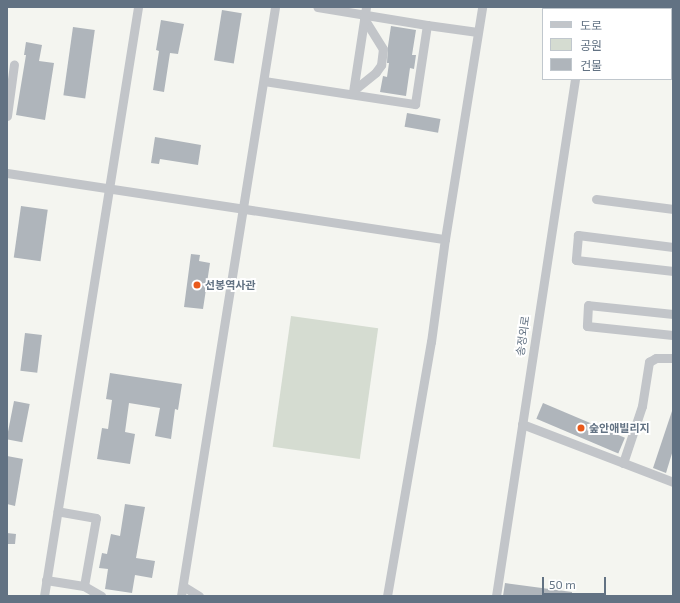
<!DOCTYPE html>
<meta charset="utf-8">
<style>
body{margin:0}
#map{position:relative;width:680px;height:603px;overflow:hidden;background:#f4f5f0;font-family:"Exo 2","Noto Sans KR",sans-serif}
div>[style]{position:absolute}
.green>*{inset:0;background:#d5dcd1;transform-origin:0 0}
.building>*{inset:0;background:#afb5bb;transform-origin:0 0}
.minor>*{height:9px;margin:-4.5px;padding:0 4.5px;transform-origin:4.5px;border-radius:4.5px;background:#c2c5c9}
.dots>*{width:11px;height:11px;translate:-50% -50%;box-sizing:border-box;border:2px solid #fff;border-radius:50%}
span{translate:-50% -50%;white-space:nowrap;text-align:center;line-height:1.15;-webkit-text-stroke:4px #fff;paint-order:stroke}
.poi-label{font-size:11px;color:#627283;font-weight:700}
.left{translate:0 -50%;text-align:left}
.street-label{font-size:11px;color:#627283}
.frame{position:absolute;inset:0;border:8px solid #627283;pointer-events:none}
.legend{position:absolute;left:542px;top:8px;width:130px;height:72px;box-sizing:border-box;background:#fff;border:1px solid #c0c7cd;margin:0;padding:5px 7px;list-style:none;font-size:12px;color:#627283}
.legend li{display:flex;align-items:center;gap:8px;height:20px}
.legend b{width:20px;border:1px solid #c0c7cd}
.scale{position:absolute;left:542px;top:577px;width:64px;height:18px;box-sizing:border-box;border:2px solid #627283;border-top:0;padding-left:5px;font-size:12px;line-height:14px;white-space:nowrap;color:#627283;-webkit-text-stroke:3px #fff;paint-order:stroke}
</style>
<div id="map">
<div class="green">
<i style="left:291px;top:316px;width:88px;height:132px;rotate:8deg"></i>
</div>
<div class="building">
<i style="left:222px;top:10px;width:20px;height:51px;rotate:9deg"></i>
<i style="clip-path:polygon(161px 20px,184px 24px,178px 54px,170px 53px,164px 92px,153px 90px,159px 51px,156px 50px)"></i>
<i style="clip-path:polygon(391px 26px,416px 30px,412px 55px,416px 55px,414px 69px,410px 68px,406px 96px,380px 92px,383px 76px,387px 77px,389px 63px,387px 63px,388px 46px)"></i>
<i style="left:73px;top:27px;width:22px;height:69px;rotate:8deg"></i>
<i style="clip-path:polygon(26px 42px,42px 45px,39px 61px,54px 63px,45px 120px,16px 115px,26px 55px,24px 55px)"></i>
<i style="left:407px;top:113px;width:34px;height:14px;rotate:10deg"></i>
<i style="clip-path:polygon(155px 137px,201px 145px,198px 165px,160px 159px,159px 164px,151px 163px)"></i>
<i style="left:21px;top:206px;width:27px;height:52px;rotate:8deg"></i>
<i style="clip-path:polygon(191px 254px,200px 255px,199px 261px,210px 263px,203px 309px,184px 307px)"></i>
<i style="left:25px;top:333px;width:17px;height:38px;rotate:7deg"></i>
<i style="clip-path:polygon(110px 373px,182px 384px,178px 410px,175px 409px,171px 439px,155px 436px,160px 408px,129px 403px,125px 432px,135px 434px,130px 464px,97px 459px,102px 428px,108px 429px,112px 400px,106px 399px)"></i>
<i style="left:14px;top:401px;width:16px;height:39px;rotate:11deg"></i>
<i style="left:543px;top:403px;width:89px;height:17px;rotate:23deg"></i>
<i style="clip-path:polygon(672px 411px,673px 411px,673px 450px,666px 473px,653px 468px)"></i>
<i style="clip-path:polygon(7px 456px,23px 459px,15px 506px,7px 504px)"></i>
<i style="clip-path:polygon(125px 504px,145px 507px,136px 558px,155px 561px,152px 578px,135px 575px,132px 593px,105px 589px,108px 569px,99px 568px,102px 553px,107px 554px,111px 534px,120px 536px)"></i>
<i style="clip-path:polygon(7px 533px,16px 534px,15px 544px,7px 544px)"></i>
<i style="clip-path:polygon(505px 583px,572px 592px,572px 596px,503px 596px)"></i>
</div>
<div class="minor">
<i style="left:586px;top:9px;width:2px;rotate:-90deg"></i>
<i style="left:427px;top:25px;width:51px;rotate:7.8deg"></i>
<i style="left:671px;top:70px;width:3px;rotate:45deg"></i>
<i style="left:264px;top:81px;width:153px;rotate:8.7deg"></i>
<i style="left:415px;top:104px;width:80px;rotate:-81.4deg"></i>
<i style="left:427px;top:25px;width:111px;rotate:-170.7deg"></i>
<i style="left:354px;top:90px;width:28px;rotate:-39deg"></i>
<i style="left:376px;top:72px;width:9px;rotate:-54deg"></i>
<i style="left:381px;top:65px;width:16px;rotate:-83deg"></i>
<i style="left:383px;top:49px;width:36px;rotate:-122deg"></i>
<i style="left:353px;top:92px;width:86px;rotate:-81.3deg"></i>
<i style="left:7px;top:116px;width:52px;rotate:-82.3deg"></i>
<i style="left:7px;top:173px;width:443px;rotate:8.6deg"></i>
<i style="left:596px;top:199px;width:78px;rotate:7.4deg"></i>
<i style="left:673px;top:247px;width:96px;rotate:-172.8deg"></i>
<i style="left:578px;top:235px;width:25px;rotate:95deg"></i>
<i style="left:576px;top:260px;width:98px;rotate:6.5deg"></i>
<i style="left:673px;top:314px;width:85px;rotate:-174deg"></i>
<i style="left:588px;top:305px;width:21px;rotate:93deg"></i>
<i style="left:587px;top:326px;width:86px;rotate:6deg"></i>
<i style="left:522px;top:424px;width:162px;rotate:21deg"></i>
<i style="left:623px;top:463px;width:60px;rotate:-71.6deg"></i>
<i style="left:642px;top:406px;width:45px;rotate:-81deg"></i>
<i style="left:649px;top:362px;width:8px;rotate:-30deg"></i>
<i style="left:656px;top:358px;width:17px"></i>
<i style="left:46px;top:580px;width:38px;rotate:9deg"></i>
<i style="left:84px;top:586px;width:69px;rotate:-80deg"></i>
<i style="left:96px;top:518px;width:39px;rotate:-170deg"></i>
<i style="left:84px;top:586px;width:20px;rotate:30deg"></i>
<i style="left:183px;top:586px;width:19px;rotate:32deg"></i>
<i style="left:44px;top:596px;width:596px;rotate:-80.93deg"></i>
<i style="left:181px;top:596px;width:596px;rotate:-80.93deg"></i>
<i style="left:387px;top:596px;width:258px;rotate:-80.2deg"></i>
<i style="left:431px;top:342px;width:104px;rotate:-82.3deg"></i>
<i style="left:445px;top:239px;width:235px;rotate:-80.9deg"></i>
<i style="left:496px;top:596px;width:523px;rotate:-81.31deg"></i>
</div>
<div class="dots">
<i style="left:197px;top:285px;background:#e95a1c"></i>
<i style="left:581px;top:428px;background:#e95a1c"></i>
</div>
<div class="poi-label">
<span class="left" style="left:205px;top:285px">선봉역사관</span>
<span class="left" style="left:589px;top:428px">숲안애빌리지</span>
</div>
<div class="street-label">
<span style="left:523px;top:336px;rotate:-82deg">송정외로</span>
</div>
<div class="frame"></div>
<ul class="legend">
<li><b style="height:5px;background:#c2c5c9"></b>도로</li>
<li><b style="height:11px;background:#d5dcd1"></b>공원</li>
<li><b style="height:11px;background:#afb5bb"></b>건물</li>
</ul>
<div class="scale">50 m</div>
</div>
